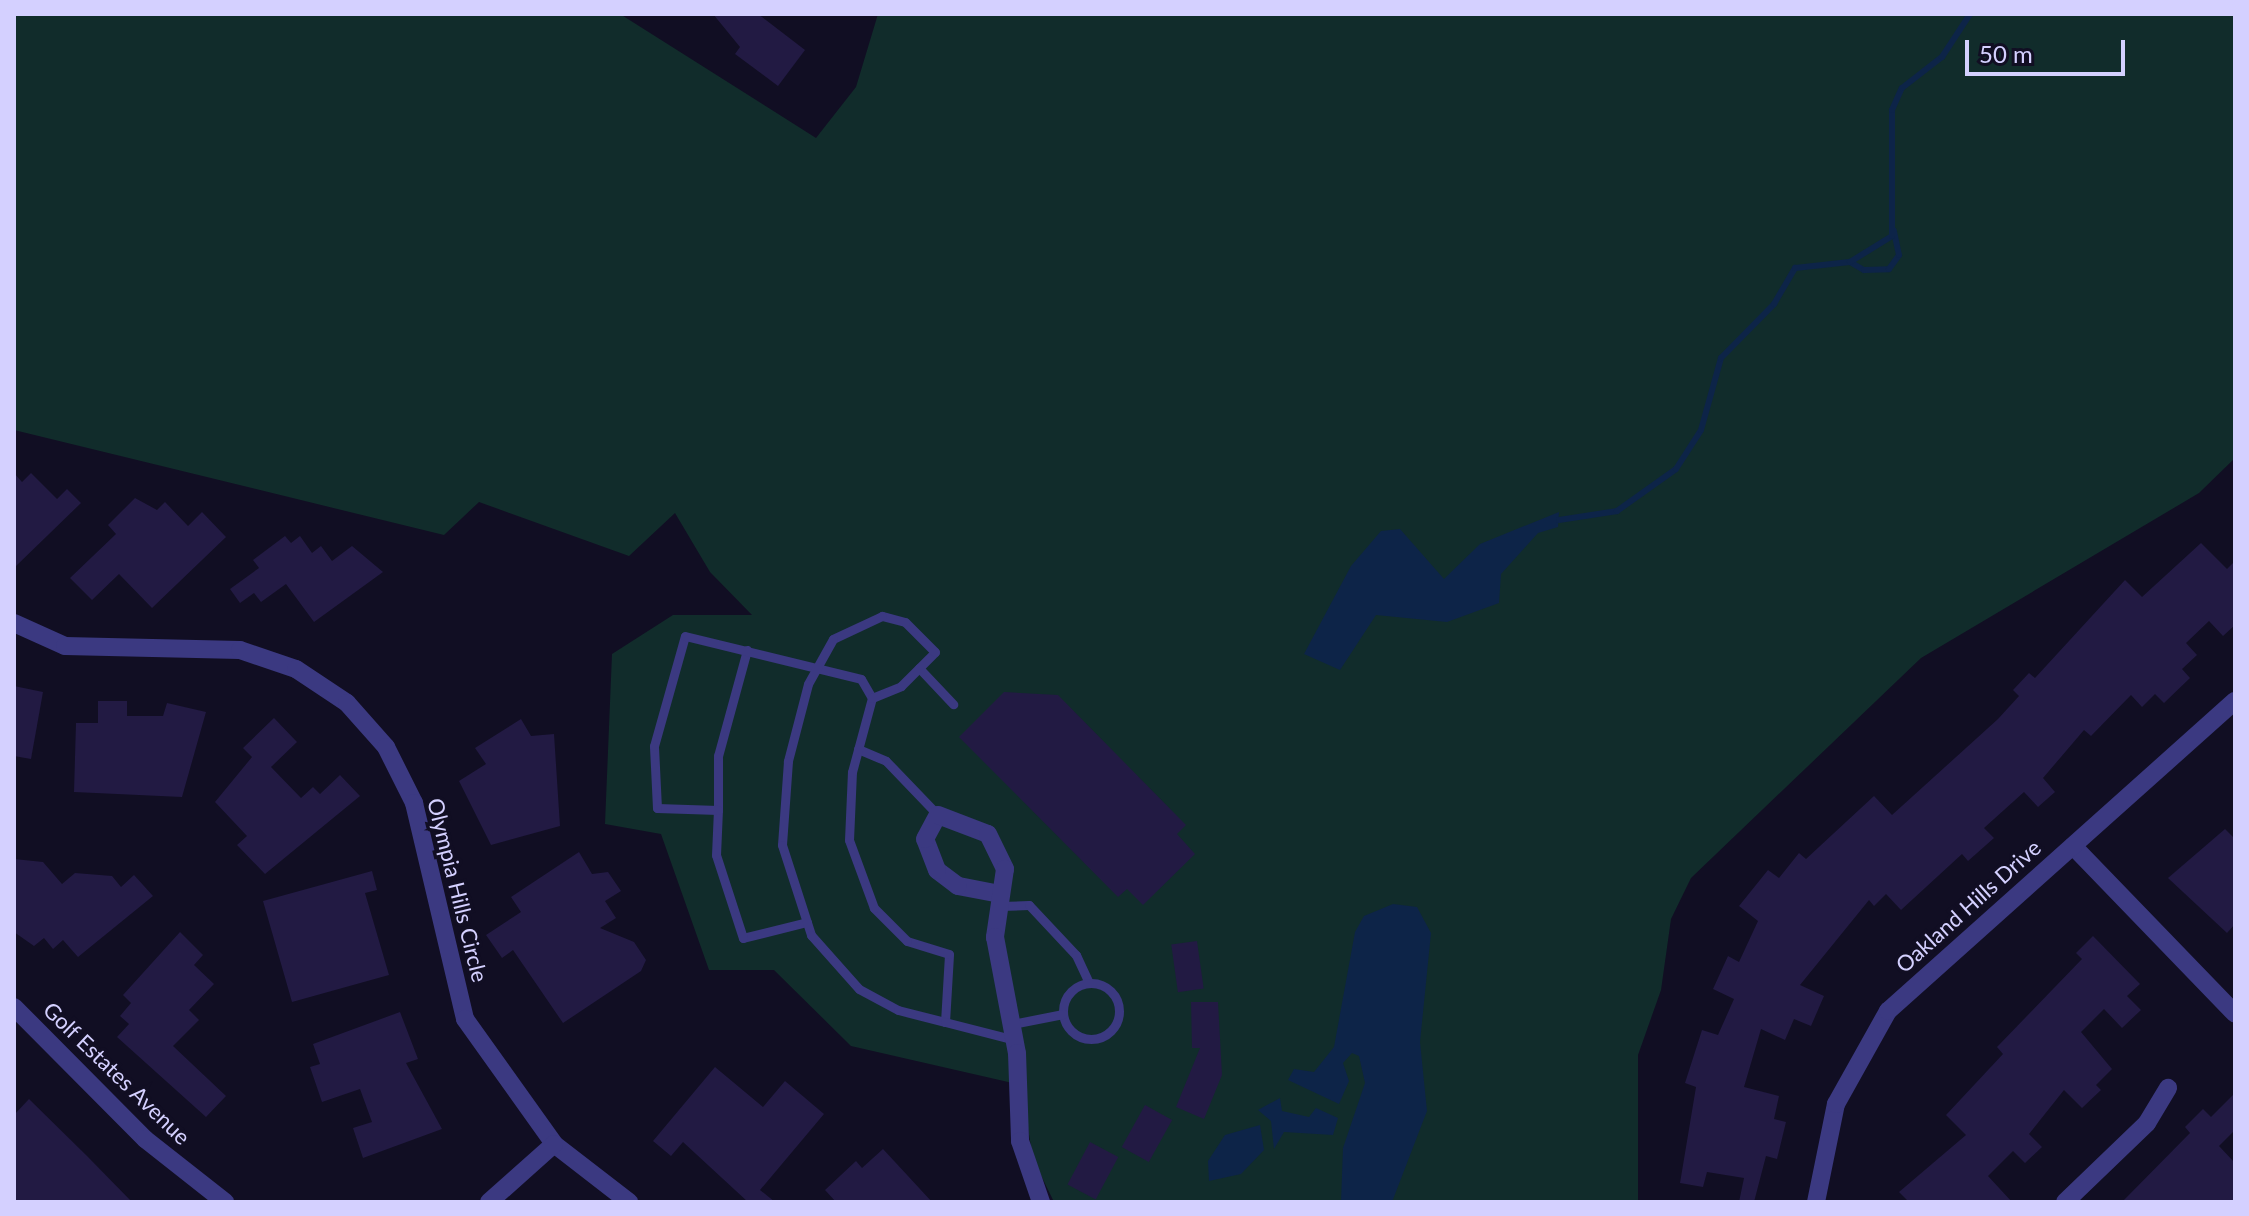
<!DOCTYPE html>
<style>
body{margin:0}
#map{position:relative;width:2249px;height:1216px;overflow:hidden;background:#110e23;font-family:Lato,sans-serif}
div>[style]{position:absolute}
.green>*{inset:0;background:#112c2b}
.water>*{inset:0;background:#0d2448}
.stream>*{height:6px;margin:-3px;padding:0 3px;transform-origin:3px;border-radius:3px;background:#0d2448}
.building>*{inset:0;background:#221a43;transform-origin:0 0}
.lane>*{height:9px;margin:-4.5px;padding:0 4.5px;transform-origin:4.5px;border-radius:4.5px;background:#3b3981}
.lane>.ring{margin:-4.5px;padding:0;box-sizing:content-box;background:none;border:9px solid #3b3981;border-radius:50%}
.street>*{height:18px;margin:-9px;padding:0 9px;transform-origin:9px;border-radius:9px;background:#3b3981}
span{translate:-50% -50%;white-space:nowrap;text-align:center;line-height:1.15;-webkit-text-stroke:7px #110e23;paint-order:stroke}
.street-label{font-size:22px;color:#d4d0ff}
.frame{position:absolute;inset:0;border:16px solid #d4d0ff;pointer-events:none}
.scale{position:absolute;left:1965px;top:40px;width:160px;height:36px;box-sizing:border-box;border:4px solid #d4d0ff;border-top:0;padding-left:10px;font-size:24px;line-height:28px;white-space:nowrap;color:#d4d0ff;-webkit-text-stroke:6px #110e23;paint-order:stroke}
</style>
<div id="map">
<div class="green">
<i style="clip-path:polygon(14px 14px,620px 14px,816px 138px,856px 87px,878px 14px,2235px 14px,2235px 458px,2199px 493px,1921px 658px,1691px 878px,1671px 919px,1661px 990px,1638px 1055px,1638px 1202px,1054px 1202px,1033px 1159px,1021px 1085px,851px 1046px,774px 970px,709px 970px,661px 834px,605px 824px,612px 654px,673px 615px,752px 615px,710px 572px,675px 513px,629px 556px,479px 502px,444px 535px,14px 430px)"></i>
</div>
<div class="water">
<i style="clip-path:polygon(1559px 512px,1558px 527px,1538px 533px,1501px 574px,1499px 603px,1447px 622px,1376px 615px,1340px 670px,1304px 654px,1351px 566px,1381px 531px,1400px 529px,1444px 579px,1480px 544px)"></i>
<i style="clip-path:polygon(1393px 904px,1417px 907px,1431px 933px,1420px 1042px,1427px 1111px,1392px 1202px,1341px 1202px,1343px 1148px,1365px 1083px,1359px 1056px,1352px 1053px,1343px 1063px,1349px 1081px,1339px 1104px,1288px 1080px,1294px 1069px,1314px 1072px,1334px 1047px,1355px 932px,1364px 916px)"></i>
<i style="clip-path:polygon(1280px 1098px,1282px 1111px,1309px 1117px,1316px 1108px,1338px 1118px,1333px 1135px,1284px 1132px,1274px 1149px,1271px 1121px,1258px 1110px)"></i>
<i style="clip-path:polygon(1260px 1125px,1264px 1150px,1241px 1174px,1209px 1181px,1208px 1161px,1225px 1135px)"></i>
</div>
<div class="stream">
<i style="left:1850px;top:262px;width:16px;rotate:30deg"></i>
<i style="left:1864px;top:270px;width:25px;rotate:-2deg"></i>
<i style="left:1889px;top:269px;width:17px;rotate:-54deg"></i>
<i style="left:1899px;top:255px;width:25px;rotate:-102deg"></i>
<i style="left:1559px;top:520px;width:59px;rotate:-8.8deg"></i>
<i style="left:1617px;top:511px;width:72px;rotate:-35.4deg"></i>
<i style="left:1676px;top:469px;width:46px;rotate:-57.3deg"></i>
<i style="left:1701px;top:430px;width:75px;rotate:-74.5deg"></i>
<i style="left:1721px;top:358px;width:76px;rotate:-45.5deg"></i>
<i style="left:1774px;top:304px;width:42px;rotate:-59.7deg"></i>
<i style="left:1795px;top:268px;width:55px;rotate:-6.2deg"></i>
<i style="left:1850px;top:262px;width:49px;rotate:-31.8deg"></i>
<i style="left:1892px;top:236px;width:126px;rotate:-90deg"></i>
<i style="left:1892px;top:110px;width:24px;rotate:-66deg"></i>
<i style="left:1902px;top:88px;width:51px;rotate:-37.8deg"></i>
<i style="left:1942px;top:57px;width:51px;rotate:-56.9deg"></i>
</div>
<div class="building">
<i style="clip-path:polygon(713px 14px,758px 14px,805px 50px,778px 86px,735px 54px,740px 47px)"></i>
<i style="clip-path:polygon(14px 473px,22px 482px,31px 473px,57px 499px,67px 489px,81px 503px,14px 568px)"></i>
<i style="clip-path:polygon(135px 498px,157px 510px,165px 502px,188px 526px,202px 512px,226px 537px,152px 608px,119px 574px,92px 600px,70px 578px,116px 534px,108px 525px)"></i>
<i style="clip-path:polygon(285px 536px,291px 543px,300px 536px,312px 553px,321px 546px,332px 561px,352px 546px,383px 572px,314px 622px,286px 584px,261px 602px,254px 593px,240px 603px,230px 589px,259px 568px,253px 560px)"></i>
<i style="clip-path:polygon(2201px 543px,2227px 569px,2235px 561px,2235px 625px,2223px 636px,2209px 621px,2186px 643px,2197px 655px,2182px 669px,2190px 678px,2164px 703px,2155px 694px,2142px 707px,2131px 695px,2091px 736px,2084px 730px,2043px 778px,2055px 792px,2038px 807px,2024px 792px,1984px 828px,1994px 838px,1968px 861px,1962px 854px,1901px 910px,1886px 894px,1874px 906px,1869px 900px,1800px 985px,1824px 996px,1811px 1026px,1794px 1019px,1785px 1040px,1761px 1029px,1744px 1087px,1779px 1096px,1774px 1119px,1786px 1122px,1777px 1159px,1766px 1156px,1754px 1202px,1739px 1202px,1744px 1178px,1707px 1172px,1703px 1187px,1680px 1183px,1696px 1087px,1685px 1083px,1702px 1030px,1718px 1035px,1734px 999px,1713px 989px,1728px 956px,1739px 962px,1758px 921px,1739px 906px,1768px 870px,1779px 878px,1799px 853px,1806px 859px,1874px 796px,1892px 815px,1998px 719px,2019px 696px,2013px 690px,2029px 673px,2035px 678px,2125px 580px,2142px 597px)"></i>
<i style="clip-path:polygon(14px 686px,43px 692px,31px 759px,14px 756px)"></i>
<i style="clip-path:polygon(1004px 692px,1058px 695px,1186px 825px,1177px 834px,1195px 854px,1143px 905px,1127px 889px,1118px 897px,959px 737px)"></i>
<i style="clip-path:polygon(98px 701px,127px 701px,127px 716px,163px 716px,167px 703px,206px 712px,182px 797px,74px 792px,76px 723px,98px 723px)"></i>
<i style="clip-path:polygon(274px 718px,297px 742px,271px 767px,301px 798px,313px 787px,320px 794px,340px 775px,360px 796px,265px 874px,237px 845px,247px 836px,215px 802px,252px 757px,243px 748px)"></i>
<i style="clip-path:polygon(521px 719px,531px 736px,554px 734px,560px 826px,491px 845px,459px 781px,486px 764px,475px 748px)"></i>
<i style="clip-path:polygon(2225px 829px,2235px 839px,2235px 924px,2227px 933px,2168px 878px)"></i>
<i style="clip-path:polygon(579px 852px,592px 874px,608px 872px,621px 891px,605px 901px,616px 918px,600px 928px,634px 942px,646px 960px,641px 971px,563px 1023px,513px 950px,502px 958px,486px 935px,521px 912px,511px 897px)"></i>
<i style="clip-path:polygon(14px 859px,43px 862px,62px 884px,75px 873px,112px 876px,121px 887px,134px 875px,153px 896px,78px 957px,63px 940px,53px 949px,44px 938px,34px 946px,14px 932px)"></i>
<i style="clip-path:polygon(372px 871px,377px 890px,365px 893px,389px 975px,292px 1002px,263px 901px)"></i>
<i style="clip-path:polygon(180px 932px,203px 955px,194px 965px,214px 984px,189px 1010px,199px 1020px,173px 1046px,226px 1096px,206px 1117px,117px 1037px,129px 1024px,120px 1016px,131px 1003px,123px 995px)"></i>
<i style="clip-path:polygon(2093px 936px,2140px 984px,2127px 996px,2141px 1010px,2122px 1028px,2104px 1009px,2081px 1032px,2112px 1069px,2096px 1085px,2101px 1090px,2082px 1108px,2064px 1090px,2029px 1134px,2042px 1147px,2025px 1163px,2013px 1151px,1988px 1176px,2012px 1202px,1909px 1202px,1899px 1192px,1966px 1135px,1946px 1115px,2003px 1054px,1997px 1047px,2082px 959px,2076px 953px)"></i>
<i style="left:1197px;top:941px;width:48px;height:26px;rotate:82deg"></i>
<i style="clip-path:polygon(1191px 1002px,1218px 1002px,1222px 1075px,1204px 1119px,1176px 1107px,1200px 1048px,1192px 1048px)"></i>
<i style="clip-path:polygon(400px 1012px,418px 1059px,406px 1063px,442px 1129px,363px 1158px,353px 1128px,372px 1122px,360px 1089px,322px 1102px,310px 1067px,320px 1064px,313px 1044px)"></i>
<i style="clip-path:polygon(715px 1067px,763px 1107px,785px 1081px,824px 1114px,760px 1190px,775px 1202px,748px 1202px,683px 1142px,671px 1156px,653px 1141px)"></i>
<i style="clip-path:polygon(2235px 1093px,2235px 1130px,2219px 1146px,2235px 1163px,2235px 1202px,2122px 1202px,2190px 1133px,2185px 1127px,2203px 1109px,2211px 1117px)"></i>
<i style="clip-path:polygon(29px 1099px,87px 1156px,132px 1202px,14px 1202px,14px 1115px)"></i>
<i style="left:1145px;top:1105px;width:31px;height:48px;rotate:29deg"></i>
<i style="left:1090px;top:1142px;width:32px;height:48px;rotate:28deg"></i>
<i style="clip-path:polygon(883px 1149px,908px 1176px,932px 1202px,836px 1202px,825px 1190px,856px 1161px,862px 1168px)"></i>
</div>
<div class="lane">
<i style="left:919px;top:668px;width:50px;rotate:46.6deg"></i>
<i style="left:858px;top:749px;width:30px;rotate:23deg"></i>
<i style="left:886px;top:761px;width:75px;rotate:46.1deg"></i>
<i style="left:718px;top:810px;width:54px;rotate:-90deg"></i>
<i style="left:718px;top:756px;width:110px;rotate:-74.7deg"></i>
<i style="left:1000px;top:906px;width:29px;rotate:-2deg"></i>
<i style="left:1029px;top:905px;width:69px;rotate:46.8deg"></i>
<i style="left:1076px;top:955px;width:31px;rotate:65deg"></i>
<i style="left:807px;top:922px;width:66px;rotate:166deg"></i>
<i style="left:743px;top:938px;width:87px;rotate:-108deg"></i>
<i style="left:716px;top:855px;width:45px;rotate:-87.5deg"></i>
<i style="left:718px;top:810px;width:61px;rotate:-178.1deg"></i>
<i style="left:657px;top:808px;width:62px;rotate:-92.8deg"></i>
<i style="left:654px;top:746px;width:114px;rotate:-74.3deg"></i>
<i style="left:685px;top:636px;width:181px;rotate:13.7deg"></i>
<i style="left:861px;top:679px;width:22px;rotate:60deg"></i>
<i class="ring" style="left:1063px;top:983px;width:47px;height:47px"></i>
<i style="left:945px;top:1022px;width:68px;rotate:-86.6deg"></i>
<i style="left:949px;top:954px;width:44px;rotate:-162.8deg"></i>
<i style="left:907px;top:941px;width:47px;rotate:-135deg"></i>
<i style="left:874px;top:908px;width:72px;rotate:-110.2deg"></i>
<i style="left:849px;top:840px;width:68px;rotate:-87.5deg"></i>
<i style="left:852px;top:772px;width:77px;rotate:-74.9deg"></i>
<i style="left:872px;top:698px;width:31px;rotate:-22deg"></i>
<i style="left:901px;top:686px;width:48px;rotate:-45deg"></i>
<i style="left:935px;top:652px;width:42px;rotate:-135deg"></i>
<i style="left:905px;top:622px;width:24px;rotate:-165deg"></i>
<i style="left:882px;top:616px;width:54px;rotate:154.9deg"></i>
<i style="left:833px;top:639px;width:51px;rotate:119.1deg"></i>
<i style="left:808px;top:684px;width:80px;rotate:104.6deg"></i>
<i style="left:788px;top:761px;width:84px;rotate:94.1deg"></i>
<i style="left:782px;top:845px;width:95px;rotate:72.1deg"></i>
<i style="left:811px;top:935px;width:72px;rotate:48.4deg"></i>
<i style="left:859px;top:989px;width:44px;rotate:28.3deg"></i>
<i style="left:898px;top:1010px;width:49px;rotate:14.3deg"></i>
<i style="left:945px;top:1022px;width:72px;rotate:14.4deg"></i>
<i style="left:1012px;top:1024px;width:52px;rotate:-11.1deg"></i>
</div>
<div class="street">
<i style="left:14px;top:623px;width:56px;rotate:24.3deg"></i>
<i style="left:65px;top:646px;width:175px;rotate:1.3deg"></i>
<i style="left:240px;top:650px;width:59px;rotate:18.7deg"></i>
<i style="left:296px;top:669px;width:61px;rotate:33.7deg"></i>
<i style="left:347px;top:703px;width:59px;rotate:48.4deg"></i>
<i style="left:386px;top:747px;width:63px;rotate:63.4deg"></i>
<i style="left:414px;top:803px;width:222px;rotate:76.7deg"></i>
<i style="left:465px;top:1019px;width:153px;rotate:54.5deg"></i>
<i style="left:554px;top:1144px;width:95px;rotate:37.7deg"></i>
<i style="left:2073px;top:846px;width:233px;rotate:46deg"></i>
<i style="left:1000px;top:894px;width:43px;rotate:-169.2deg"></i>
<i style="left:958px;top:886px;width:26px;rotate:-143deg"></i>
<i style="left:937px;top:870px;width:33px;rotate:-111deg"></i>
<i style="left:925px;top:839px;width:27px;rotate:-62deg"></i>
<i style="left:938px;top:815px;width:53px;rotate:20.8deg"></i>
<i style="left:988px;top:834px;width:39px;rotate:64deg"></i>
<i style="left:1005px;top:869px;width:69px;rotate:98.4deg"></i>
<i style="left:995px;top:937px;width:118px;rotate:79.3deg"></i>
<i style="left:1017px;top:1053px;width:88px;rotate:88deg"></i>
<i style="left:1020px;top:1141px;width:65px;rotate:71deg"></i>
<i style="left:14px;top:1007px;width:186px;rotate:45.2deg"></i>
<i style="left:145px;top:1139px;width:102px;rotate:38.2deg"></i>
<i style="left:489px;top:1202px;width:87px;rotate:-41.7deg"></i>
<i style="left:1816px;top:1202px;width:100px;rotate:-78.5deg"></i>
<i style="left:1836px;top:1104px;width:107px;rotate:-60.8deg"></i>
<i style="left:1888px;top:1011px;width:465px;rotate:-41.8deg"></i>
<i style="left:2065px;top:1202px;width:114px;rotate:-43.9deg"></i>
<i style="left:2147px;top:1123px;width:41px;rotate:-59deg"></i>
</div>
<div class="street-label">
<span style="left:458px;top:890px;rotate:76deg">Olympia Hills Circle</span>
<span style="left:1968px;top:906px;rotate:-42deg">Oakland Hills Drive</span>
<span style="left:117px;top:1073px;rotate:44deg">Golf Estates Avenue</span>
</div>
<div class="frame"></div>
<div class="scale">50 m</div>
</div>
